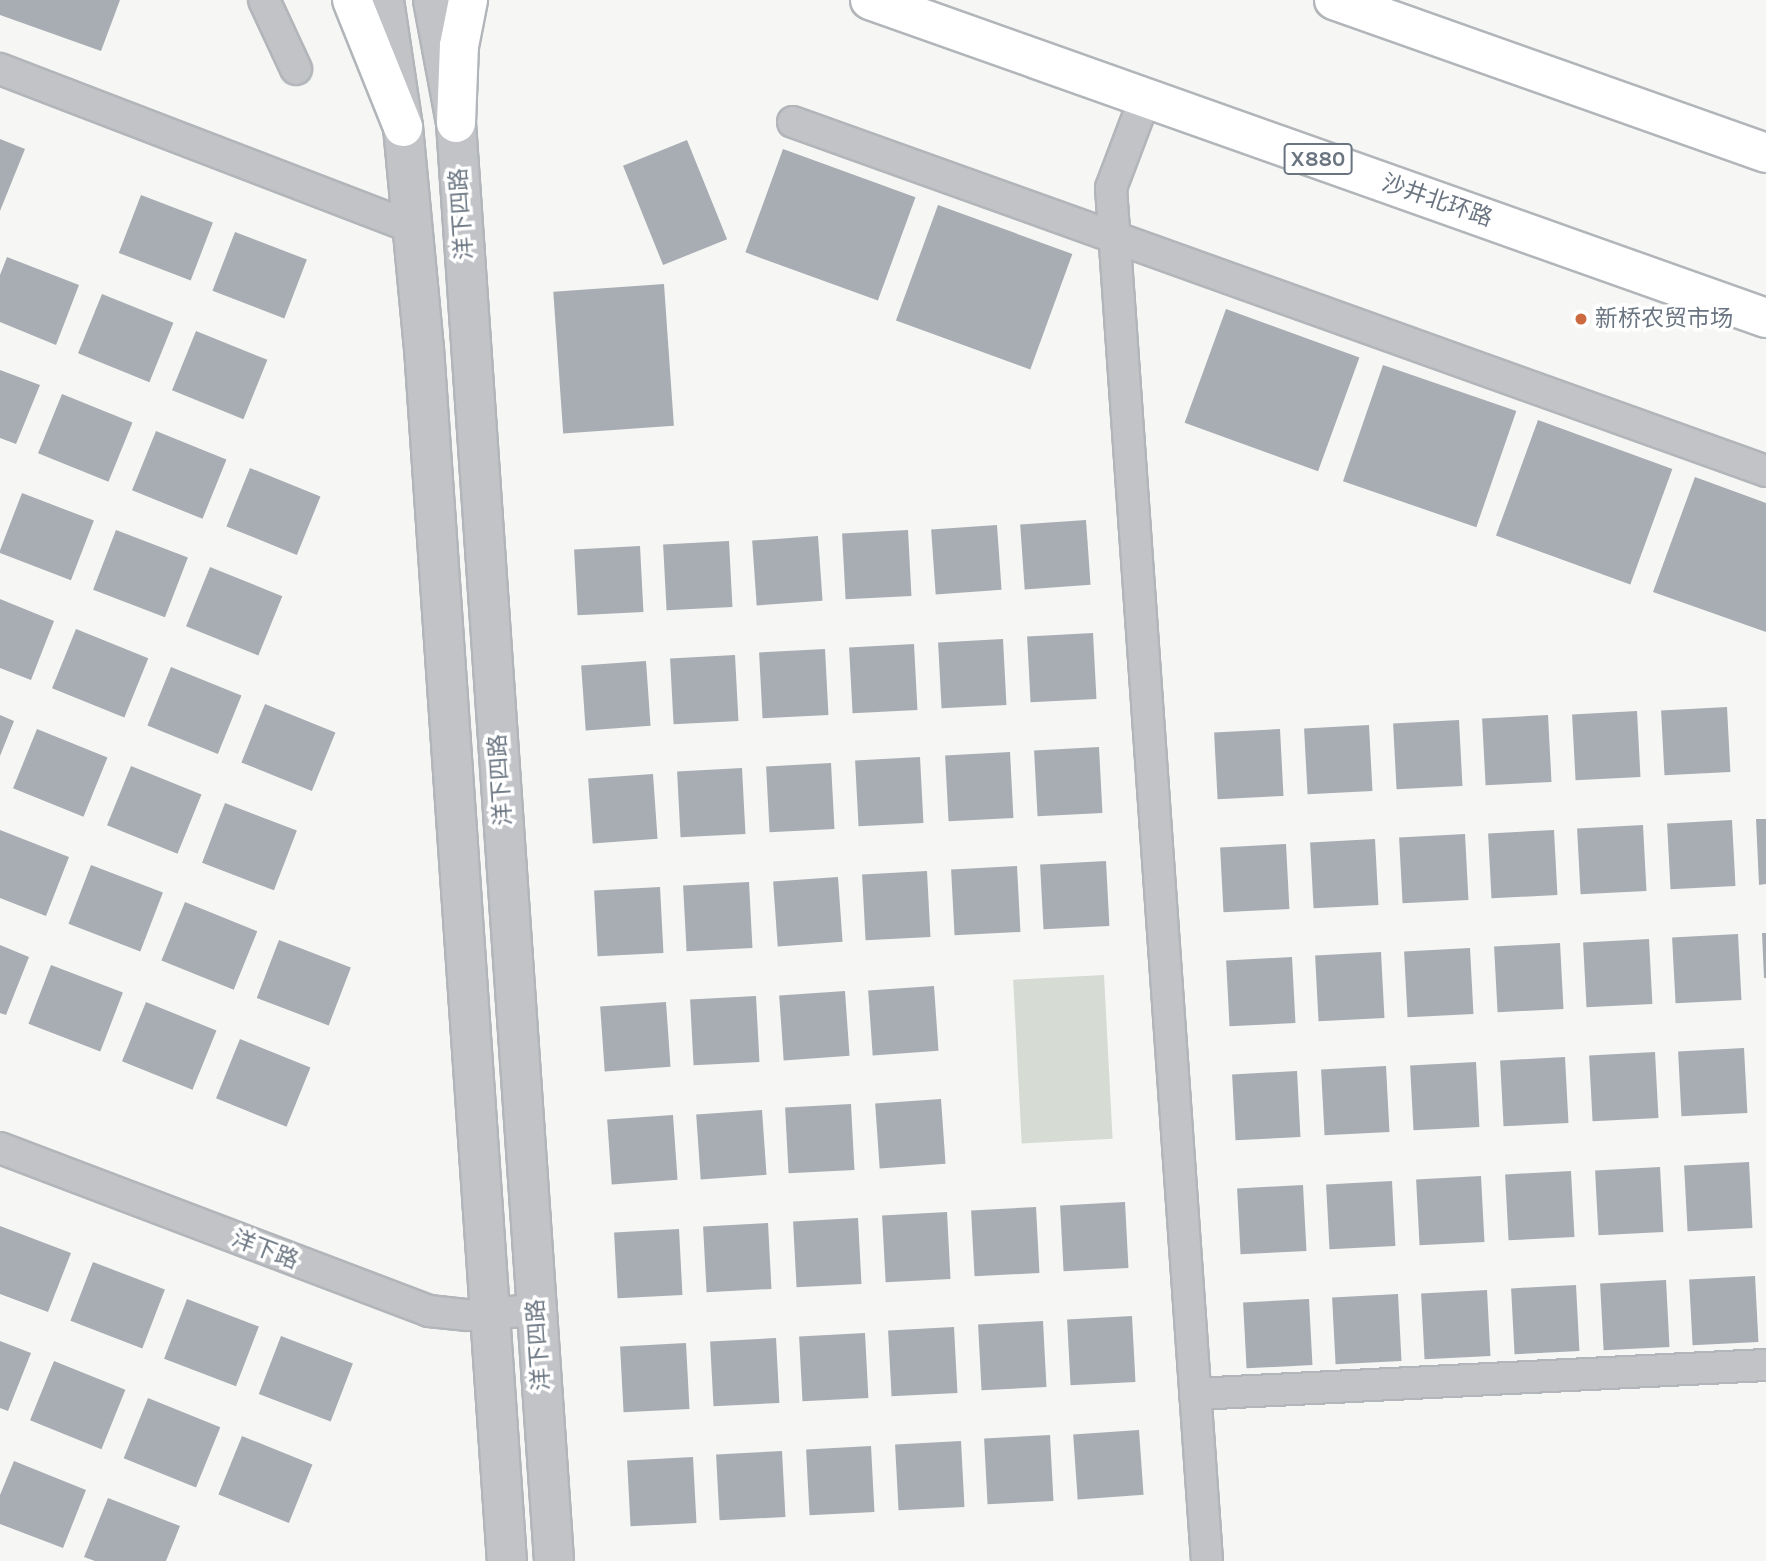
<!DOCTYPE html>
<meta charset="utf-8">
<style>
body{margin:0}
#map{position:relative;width:1766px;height:1561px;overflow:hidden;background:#f6f7f4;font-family:Karla,"Noto Sans SC",sans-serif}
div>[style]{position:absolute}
.green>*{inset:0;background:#d6dbd4;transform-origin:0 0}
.building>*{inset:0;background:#a8adb3;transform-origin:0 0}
.roads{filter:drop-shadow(2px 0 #b2b5b9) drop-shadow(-2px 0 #b2b5b9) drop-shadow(0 2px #b2b5b9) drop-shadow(0 -2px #b2b5b9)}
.minor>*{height:30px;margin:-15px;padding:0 15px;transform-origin:15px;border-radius:15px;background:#c1c3c7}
.tertiary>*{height:38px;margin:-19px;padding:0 19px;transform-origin:19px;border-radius:19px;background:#c1c3c7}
.primary>*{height:38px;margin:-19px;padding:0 19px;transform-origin:19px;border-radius:19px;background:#fff}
.dots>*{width:19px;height:19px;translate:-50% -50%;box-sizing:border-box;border:4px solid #fff;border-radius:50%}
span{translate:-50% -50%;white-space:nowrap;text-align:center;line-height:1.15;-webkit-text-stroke:7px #fff;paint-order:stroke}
.shield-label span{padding:2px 5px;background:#fff;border:2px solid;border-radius:5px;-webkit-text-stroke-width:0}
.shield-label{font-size:21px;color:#6a7581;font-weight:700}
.street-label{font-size:23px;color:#6a7581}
.poi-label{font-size:23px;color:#6a7581}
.left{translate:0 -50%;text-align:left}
</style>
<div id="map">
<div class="green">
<i style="left:1104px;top:975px;width:164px;height:91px;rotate:87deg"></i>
</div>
<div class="building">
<i style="clip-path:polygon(0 0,120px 0,101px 51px,0 15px)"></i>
<i style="clip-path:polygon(0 139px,25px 149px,0 211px)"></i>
<i style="left:687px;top:140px;width:107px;height:69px;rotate:68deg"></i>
<i style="left:783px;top:149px;width:141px;height:110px;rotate:20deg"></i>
<i style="left:141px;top:195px;width:77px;height:62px;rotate:21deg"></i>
<i style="left:938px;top:205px;width:143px;height:123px;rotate:20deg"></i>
<i style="left:235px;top:232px;width:77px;height:63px;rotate:21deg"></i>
<i style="clip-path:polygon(7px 257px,79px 285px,56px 345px,0 322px,0 275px)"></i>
<i style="left:664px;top:284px;width:142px;height:111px;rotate:86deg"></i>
<i style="left:102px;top:294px;width:77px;height:64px;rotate:22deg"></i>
<i style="left:1226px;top:309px;width:142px;height:121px;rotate:20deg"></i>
<i style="left:196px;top:331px;width:77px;height:64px;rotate:22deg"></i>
<i style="left:1383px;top:365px;width:141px;height:123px;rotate:19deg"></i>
<i style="clip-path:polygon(0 370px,40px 385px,16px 444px,0 438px)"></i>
<i style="left:62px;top:394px;width:76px;height:64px;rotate:22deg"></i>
<i style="left:1538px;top:420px;width:143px;height:123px;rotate:20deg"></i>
<i style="left:156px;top:431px;width:76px;height:64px;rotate:22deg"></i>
<i style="left:250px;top:468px;width:76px;height:63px;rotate:22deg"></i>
<i style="clip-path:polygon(1695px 477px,1766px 503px,1766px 632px,1653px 592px)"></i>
<i style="left:22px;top:493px;width:77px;height:64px;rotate:21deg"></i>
<i style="left:1086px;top:520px;width:65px;height:66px;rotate:86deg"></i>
<i style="left:997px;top:525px;width:65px;height:66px;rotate:86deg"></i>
<i style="left:116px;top:530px;width:77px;height:64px;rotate:21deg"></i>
<i style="left:908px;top:530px;width:66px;height:66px;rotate:87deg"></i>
<i style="left:818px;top:536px;width:65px;height:66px;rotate:86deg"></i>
<i style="left:729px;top:541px;width:66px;height:66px;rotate:87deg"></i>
<i style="left:640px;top:546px;width:66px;height:66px;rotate:87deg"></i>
<i style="left:210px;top:567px;width:78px;height:64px;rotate:22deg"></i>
<i style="clip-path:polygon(0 599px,54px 621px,31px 680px,0 668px)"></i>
<i style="left:76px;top:629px;width:78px;height:64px;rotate:22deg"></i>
<i style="left:1093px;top:633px;width:66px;height:66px;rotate:87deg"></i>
<i style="left:1003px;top:639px;width:66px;height:65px;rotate:87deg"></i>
<i style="left:914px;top:644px;width:66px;height:65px;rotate:87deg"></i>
<i style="left:825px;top:649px;width:66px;height:66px;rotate:87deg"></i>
<i style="left:735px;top:655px;width:66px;height:65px;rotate:87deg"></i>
<i style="left:646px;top:661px;width:65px;height:65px;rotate:86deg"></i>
<i style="left:171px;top:667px;width:76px;height:63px;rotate:22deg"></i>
<i style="left:265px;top:704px;width:76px;height:63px;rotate:22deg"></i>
<i style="left:1727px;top:707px;width:65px;height:66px;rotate:87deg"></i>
<i style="left:1637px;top:711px;width:66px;height:65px;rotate:87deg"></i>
<i style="clip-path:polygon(0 715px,14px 721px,0 756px)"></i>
<i style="left:1548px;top:715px;width:67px;height:66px;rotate:87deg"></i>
<i style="left:1459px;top:720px;width:66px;height:66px;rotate:87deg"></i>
<i style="left:1369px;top:725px;width:66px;height:65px;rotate:87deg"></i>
<i style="left:37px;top:729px;width:76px;height:64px;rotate:22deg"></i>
<i style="left:1280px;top:729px;width:67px;height:66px;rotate:87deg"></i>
<i style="left:1099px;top:747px;width:66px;height:65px;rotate:87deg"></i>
<i style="left:1010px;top:752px;width:66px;height:65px;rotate:87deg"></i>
<i style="left:920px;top:757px;width:66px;height:65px;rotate:87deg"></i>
<i style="left:831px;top:763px;width:66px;height:65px;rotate:87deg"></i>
<i style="left:131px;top:766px;width:76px;height:64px;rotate:22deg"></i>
<i style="left:742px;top:768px;width:66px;height:65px;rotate:87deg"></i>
<i style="left:653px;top:774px;width:65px;height:65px;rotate:86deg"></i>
<i style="left:225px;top:803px;width:77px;height:64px;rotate:21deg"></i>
<i style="clip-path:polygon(1756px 819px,1766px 819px,1766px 884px,1759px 885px)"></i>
<i style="left:1732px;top:820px;width:66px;height:65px;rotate:87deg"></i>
<i style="left:1643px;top:825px;width:66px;height:66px;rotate:87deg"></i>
<i style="clip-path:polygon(0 830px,69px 857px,46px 916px,0 898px)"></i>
<i style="left:1554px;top:830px;width:65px;height:66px;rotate:87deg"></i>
<i style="left:1465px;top:834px;width:66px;height:66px;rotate:87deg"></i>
<i style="left:1375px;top:839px;width:66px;height:65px;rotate:87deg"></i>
<i style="left:1286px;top:844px;width:65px;height:66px;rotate:87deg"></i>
<i style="left:1106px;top:861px;width:65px;height:66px;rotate:87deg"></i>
<i style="left:91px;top:865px;width:77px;height:63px;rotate:21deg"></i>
<i style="left:1017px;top:866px;width:66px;height:66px;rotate:87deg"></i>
<i style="left:927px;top:871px;width:66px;height:65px;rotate:87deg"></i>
<i style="left:838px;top:877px;width:65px;height:65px;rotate:86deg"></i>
<i style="left:749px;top:882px;width:66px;height:66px;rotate:87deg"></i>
<i style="left:660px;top:887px;width:66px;height:66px;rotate:87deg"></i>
<i style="left:185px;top:902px;width:78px;height:63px;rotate:22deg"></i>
<i style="clip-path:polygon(1762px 933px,1766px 933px,1766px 978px,1764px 978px)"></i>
<i style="left:1738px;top:934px;width:66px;height:66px;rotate:87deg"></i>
<i style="left:1649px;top:939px;width:65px;height:66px;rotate:87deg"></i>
<i style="left:279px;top:940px;width:77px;height:62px;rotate:21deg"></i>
<i style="left:1560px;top:943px;width:66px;height:66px;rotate:87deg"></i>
<i style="clip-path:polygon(0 945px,29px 957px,6px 1015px,0 1013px)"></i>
<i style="left:1470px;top:948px;width:66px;height:66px;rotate:87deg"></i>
<i style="left:1381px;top:952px;width:66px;height:66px;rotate:87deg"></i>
<i style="left:1292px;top:957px;width:66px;height:66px;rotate:87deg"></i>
<i style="left:51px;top:965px;width:77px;height:63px;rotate:21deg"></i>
<i style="left:934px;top:986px;width:65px;height:66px;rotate:86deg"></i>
<i style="left:845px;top:991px;width:65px;height:66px;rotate:86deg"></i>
<i style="left:756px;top:996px;width:66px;height:66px;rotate:87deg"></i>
<i style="left:146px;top:1002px;width:76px;height:64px;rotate:22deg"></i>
<i style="left:666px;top:1002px;width:65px;height:66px;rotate:86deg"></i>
<i style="left:240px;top:1039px;width:76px;height:64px;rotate:22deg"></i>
<i style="left:1744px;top:1048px;width:65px;height:66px;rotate:87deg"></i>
<i style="left:1655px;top:1052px;width:66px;height:66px;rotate:87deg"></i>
<i style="left:1565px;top:1057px;width:66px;height:65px;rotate:87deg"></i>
<i style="left:1476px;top:1062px;width:65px;height:66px;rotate:87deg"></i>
<i style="left:1386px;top:1066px;width:66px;height:65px;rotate:87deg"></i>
<i style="left:1297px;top:1071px;width:66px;height:65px;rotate:87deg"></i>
<i style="left:941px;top:1099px;width:65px;height:66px;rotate:86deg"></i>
<i style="left:851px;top:1104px;width:66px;height:66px;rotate:87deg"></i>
<i style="left:762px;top:1110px;width:65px;height:66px;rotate:86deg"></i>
<i style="left:673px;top:1115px;width:65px;height:66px;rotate:86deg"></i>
<i style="left:1749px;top:1162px;width:66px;height:65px;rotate:87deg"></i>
<i style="left:1660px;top:1167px;width:65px;height:65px;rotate:87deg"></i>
<i style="left:1571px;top:1171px;width:66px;height:66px;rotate:87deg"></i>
<i style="left:1481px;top:1176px;width:66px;height:65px;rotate:87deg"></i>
<i style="left:1392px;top:1181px;width:65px;height:66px;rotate:87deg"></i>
<i style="left:1303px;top:1185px;width:66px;height:66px;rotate:87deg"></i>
<i style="left:1125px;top:1202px;width:66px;height:65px;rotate:87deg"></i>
<i style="left:1036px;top:1207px;width:66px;height:65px;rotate:87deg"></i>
<i style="left:947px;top:1212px;width:67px;height:65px;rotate:87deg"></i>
<i style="left:858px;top:1218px;width:66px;height:65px;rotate:87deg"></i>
<i style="left:768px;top:1223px;width:66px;height:65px;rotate:87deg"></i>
<i style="clip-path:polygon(0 1226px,71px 1253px,48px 1312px,0 1294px)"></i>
<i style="left:679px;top:1229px;width:66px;height:65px;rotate:87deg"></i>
<i style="left:93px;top:1262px;width:77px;height:63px;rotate:21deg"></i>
<i style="left:1755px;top:1276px;width:66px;height:66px;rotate:87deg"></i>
<i style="left:1666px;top:1280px;width:67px;height:66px;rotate:87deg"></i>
<i style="left:1576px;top:1285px;width:66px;height:65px;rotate:87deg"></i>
<i style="left:1487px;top:1290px;width:66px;height:66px;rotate:87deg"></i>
<i style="left:1398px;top:1294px;width:67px;height:66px;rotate:87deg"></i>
<i style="left:187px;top:1299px;width:77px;height:64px;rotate:21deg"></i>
<i style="left:1309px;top:1299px;width:66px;height:66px;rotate:87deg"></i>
<i style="left:1132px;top:1316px;width:66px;height:65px;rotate:87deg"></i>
<i style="left:1043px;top:1321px;width:66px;height:65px;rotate:87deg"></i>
<i style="left:954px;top:1327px;width:66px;height:66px;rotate:87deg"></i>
<i style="left:865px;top:1333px;width:65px;height:66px;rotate:87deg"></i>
<i style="left:281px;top:1336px;width:77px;height:62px;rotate:21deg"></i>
<i style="left:776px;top:1338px;width:65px;height:66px;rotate:87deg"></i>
<i style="clip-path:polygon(0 1341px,31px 1353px,8px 1411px,0 1408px)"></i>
<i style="left:686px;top:1343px;width:66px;height:66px;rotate:87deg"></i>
<i style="left:54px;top:1361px;width:77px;height:64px;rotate:22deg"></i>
<i style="left:148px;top:1398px;width:78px;height:65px;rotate:22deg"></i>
<i style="left:1139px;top:1430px;width:65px;height:66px;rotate:86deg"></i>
<i style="left:1050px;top:1435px;width:66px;height:66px;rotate:87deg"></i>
<i style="left:242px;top:1436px;width:76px;height:63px;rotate:22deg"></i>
<i style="left:961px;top:1441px;width:66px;height:66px;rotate:87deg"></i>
<i style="left:871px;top:1446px;width:66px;height:65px;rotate:87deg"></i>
<i style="left:782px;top:1451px;width:66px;height:66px;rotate:87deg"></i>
<i style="left:693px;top:1457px;width:66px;height:66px;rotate:87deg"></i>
<i style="clip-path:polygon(14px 1461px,86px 1490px,63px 1548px,0 1524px,0 1495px)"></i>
<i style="clip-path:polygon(108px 1498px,180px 1526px,166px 1561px,95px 1561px,84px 1557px)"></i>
</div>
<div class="roads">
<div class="minor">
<i style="left:264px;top:0;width:76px;rotate:65.1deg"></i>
<i style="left:0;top:69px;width:441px;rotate:21deg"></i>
<i style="left:1145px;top:98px;width:96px;rotate:110.7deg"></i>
<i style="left:1111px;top:188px;width:1376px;rotate:86deg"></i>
<i style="left:793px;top:122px;width:1034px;rotate:19.73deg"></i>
<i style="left:0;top:1148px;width:459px;rotate:20.8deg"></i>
<i style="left:429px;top:1311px;width:39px;rotate:6deg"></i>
<i style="left:468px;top:1315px;width:69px;rotate:-4.1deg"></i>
<i style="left:1195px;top:1394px;width:572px;rotate:-2.91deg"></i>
</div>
<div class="tertiary">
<i style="left:384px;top:0;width:128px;rotate:81.5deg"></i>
<i style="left:403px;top:127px;width:222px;rotate:84.6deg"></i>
<i style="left:424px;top:348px;width:1216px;rotate:86.09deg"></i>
<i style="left:433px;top:0;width:125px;rotate:79.4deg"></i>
<i style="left:456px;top:123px;width:1441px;rotate:86.1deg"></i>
</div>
<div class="primary">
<i style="left:352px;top:0;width:137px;rotate:68.1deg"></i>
<i style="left:870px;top:0;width:951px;rotate:19.54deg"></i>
<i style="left:1334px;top:0;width:458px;rotate:19.5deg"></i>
<i style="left:456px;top:123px;width:77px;rotate:-87.8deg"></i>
<i style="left:459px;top:46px;width:47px;rotate:-78.9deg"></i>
</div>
</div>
<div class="dots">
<i style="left:1581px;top:319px;background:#cc693f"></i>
</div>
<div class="shield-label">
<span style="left:1318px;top:159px">X880</span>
</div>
<div class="street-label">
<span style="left:1437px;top:201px;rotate:19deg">沙井北环路</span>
<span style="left:462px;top:214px;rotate:-94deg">洋下四路</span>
<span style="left:501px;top:780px;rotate:-94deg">洋下四路</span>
<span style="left:265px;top:1250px;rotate:21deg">洋下路</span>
<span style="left:539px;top:1345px;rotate:-94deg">洋下四路</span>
</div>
<div class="poi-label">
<span class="left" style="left:1595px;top:319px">新桥农贸市场</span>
</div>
</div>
